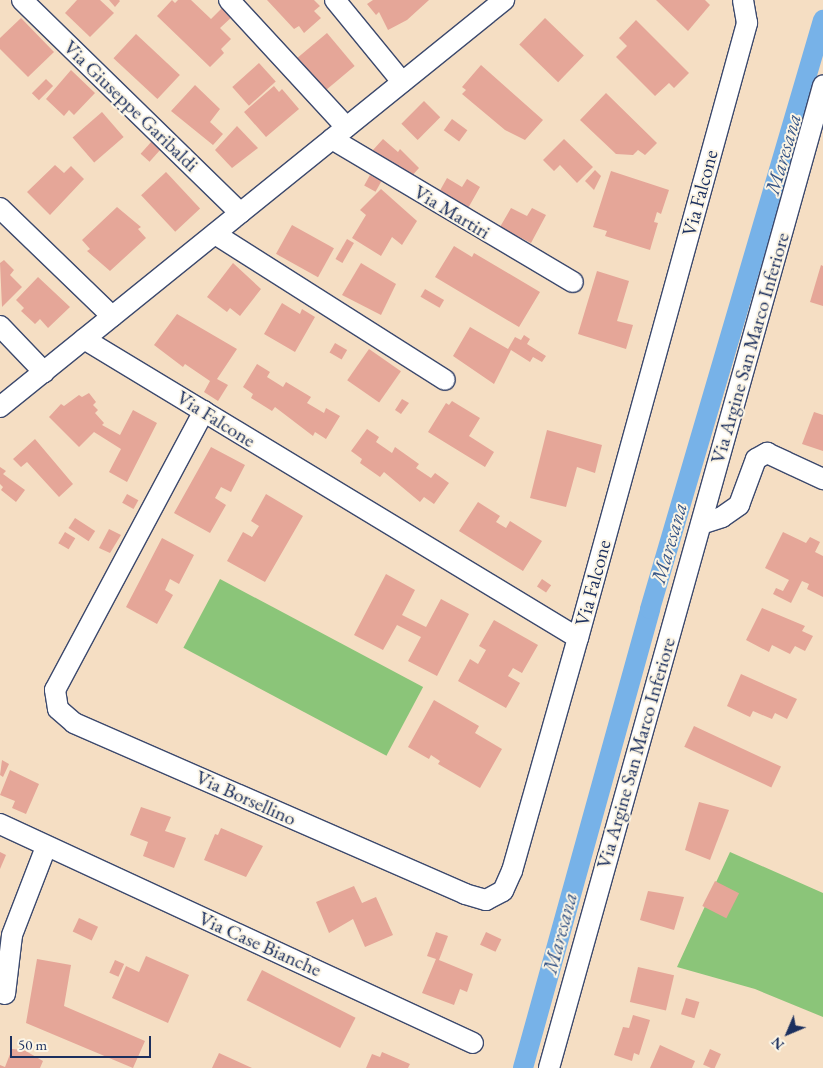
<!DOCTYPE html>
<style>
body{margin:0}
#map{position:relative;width:823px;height:1068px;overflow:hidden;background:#f5dec3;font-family:"EB Garamond",serif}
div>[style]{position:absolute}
.green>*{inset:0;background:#8bc579;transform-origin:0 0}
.canal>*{height:20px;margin:-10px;padding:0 10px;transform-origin:10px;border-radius:10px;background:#77b2e8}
.building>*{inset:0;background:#e5a698;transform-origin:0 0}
.roads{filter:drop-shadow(1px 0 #3c496d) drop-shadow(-1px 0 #3c496d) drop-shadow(0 1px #3c496d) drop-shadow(0 -1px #3c496d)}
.minor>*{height:20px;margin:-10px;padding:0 10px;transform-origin:10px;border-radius:10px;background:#fff}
span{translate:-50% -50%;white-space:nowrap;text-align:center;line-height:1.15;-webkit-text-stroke:4px #fcf5e5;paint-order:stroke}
.street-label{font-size:20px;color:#1b2f5e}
.water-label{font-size:21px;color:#375687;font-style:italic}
.north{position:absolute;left:763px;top:1008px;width:50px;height:50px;-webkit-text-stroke:4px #fcf5e5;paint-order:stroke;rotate:225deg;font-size:14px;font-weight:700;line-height:20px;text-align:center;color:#1b2f5e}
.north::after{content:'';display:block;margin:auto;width:18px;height:22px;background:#1b2f5e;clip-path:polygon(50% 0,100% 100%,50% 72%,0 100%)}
.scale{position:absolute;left:10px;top:1036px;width:141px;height:22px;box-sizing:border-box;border:2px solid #1b2f5e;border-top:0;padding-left:6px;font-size:15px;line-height:18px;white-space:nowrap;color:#1b2f5e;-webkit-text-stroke:4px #fcf5e5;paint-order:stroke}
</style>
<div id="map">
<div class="green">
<i style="left:220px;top:579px;width:230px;height:78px;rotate:28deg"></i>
<i style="clip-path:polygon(730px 852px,823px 893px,823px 1017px,755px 989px,677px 967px)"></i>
</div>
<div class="canal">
<i style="left:523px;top:1068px;width:476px;rotate:-74.5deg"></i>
<i style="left:650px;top:609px;width:614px;rotate:-73.63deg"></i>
</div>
<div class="building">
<i style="clip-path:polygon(77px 0,100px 0,114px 13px,90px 37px,65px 13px)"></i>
<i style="clip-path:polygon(109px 0,119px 0,120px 1px,115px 7px)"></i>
<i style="clip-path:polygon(172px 0,175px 3px,178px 0,191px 0,211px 19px,225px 5px,234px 15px,220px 28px,231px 39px,221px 49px,224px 53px,210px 67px,157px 16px)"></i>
<i style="clip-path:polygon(267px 0,314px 0,320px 6px,314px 11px,321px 18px,304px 33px,299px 26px,294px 29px)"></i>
<i style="clip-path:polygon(373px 0,429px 0,407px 20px,388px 30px,379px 12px,376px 15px,367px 4px)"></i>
<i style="clip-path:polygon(656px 0,705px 0,710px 5px,688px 31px)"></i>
<i style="clip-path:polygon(21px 18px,54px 52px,28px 77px,0 49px,0 38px)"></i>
<i style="left:545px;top:18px;width:54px;height:37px;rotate:44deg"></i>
<i style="clip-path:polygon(636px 20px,689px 73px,674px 88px,669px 83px,655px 96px,616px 57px,627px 46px,619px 38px)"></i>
<i style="left:327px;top:33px;width:43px;height:40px;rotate:50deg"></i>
<i style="left:136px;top:34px;width:60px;height:33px;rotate:43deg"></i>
<i style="left:259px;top:63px;width:25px;height:36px;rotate:48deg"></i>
<i style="clip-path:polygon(481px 65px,543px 120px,525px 140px,505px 130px,462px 94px,466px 90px,462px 87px)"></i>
<i style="clip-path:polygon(71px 70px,95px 93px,74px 115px,69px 110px,64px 116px,46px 99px)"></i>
<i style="left:46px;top:79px;width:10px;height:20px;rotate:45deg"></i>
<i style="clip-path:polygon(195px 85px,220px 109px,210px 122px,223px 134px,213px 145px,171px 111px)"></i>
<i style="clip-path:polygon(274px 86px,279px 92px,282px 89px,299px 109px,266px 137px,244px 112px)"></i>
<i style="clip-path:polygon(606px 93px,657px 143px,645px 155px,638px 150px,633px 155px,616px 154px,580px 120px)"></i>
<i style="left:424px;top:101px;width:23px;height:32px;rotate:45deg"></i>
<i style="left:102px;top:112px;width:33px;height:39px;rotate:49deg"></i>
<i style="left:452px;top:119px;width:19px;height:14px;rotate:36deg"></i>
<i style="clip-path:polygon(237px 126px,258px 148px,232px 168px,215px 150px)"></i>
<i style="clip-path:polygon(383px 139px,398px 152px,400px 149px,419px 168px,410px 178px,373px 150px)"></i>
<i style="clip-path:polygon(564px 139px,593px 167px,577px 183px,560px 165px,554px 171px,543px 160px)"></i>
<i style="left:152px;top:141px;width:12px;height:17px;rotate:42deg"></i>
<i style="clip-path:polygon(55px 165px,64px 173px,71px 166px,84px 179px,50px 215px,27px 192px)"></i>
<i style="clip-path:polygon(595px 170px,601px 176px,594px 190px,585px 181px)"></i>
<i style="clip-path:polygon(611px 171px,669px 190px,661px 214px,657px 212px,654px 222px,658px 223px,650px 250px,605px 236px,607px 231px,593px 227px)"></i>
<i style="left:166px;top:172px;width:50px;height:34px;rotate:47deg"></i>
<i style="left:370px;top:175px;width:13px;height:12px;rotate:29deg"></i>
<i style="clip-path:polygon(447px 178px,462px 187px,467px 179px,480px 187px,467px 210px,438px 194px)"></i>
<i style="clip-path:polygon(381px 189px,417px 221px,402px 245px,392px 237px,381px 256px,352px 238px,366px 215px,360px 210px)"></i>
<i style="clip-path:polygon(117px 207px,141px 227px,138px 229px,146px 238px,110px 271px,87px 251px,90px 249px,82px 240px)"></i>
<i style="clip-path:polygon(511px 208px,527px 216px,532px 208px,546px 215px,531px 243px,500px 227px)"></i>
<i style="left:292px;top:225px;width:48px;height:33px;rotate:29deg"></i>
<i style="left:347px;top:239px;width:8px;height:23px;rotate:30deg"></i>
<i style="clip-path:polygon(454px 246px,472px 257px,474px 253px,540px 292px,519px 327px,435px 277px)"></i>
<i style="clip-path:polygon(4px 260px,14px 270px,10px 275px,22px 287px,2px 307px,0 263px)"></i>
<i style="clip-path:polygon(233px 263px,261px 289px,240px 316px,230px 308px,227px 312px,207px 297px)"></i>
<i style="clip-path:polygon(361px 263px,396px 284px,381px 315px,342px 295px)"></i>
<i style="clip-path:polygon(821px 265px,823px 266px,823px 306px,810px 302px)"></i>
<i style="clip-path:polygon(597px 271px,629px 281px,617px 321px,633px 325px,626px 349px,578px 334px)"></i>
<i style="clip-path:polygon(38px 277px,70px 307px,48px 328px,40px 319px,35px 324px,21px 311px,24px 308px,16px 300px)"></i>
<i style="left:425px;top:289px;width:22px;height:9px;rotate:30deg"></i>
<i style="clip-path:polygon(282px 303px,300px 314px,302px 309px,315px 317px,295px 352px,264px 334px)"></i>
<i style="clip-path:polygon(177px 314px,237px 349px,217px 379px,228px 385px,218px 401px,204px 392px,210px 381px,185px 364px,183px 367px,154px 345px)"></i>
<i style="clip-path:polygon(470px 327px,508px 349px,515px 337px,521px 340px,524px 335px,530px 339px,527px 344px,546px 356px,542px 362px,533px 357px,530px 362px,511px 350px,494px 384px,453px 356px)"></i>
<i style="left:335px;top:343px;width:14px;height:11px;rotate:30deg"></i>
<i style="left:369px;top:349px;width:39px;height:38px;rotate:35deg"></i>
<i style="clip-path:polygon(257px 364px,270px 372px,267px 377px,283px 387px,286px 382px,311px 397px,307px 403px,324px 413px,326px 408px,340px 416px,326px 439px,315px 432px,313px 436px,275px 407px,272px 411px,251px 398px,253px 394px,243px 387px)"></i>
<i style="clip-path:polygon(89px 393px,96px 402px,93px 405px,98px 410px,95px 413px,104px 423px,102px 425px,120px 435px,133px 410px,157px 423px,127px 482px,109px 472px,121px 449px,94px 432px,79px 447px,49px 417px,61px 404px,64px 406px,79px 395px,82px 397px)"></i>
<i style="clip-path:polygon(402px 399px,409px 403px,401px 414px,395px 410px)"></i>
<i style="clip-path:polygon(452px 401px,480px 418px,469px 436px,494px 452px,485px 467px,428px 432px,446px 403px,449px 405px)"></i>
<i style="clip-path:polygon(814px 412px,823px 415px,823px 451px,802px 444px)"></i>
<i style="clip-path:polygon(367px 429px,379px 437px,376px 442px,392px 453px,395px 447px,419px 464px,416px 468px,431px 478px,435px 473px,449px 483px,434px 504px,424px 497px,420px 502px,384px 472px,380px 477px,360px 463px,362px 459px,351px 451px)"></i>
<i style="clip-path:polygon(547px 430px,602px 445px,595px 473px,577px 467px,566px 507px,530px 498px)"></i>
<i style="clip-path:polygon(35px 439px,73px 484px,59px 497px,27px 462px,21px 467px,13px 459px)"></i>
<i style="clip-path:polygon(211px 447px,245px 465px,231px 492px,221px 487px,215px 498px,226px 505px,210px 533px,174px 513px)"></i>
<i style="clip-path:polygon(0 467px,6px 471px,3px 474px,25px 490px,16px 502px,1px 490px,3px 487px,0 484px)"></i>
<i style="left:127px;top:494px;width:13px;height:10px;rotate:29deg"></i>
<i style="clip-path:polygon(266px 494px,303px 516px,265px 582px,227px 561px,243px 532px,252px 537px,259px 526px,251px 521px)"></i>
<i style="clip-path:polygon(478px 502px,500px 516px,496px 522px,506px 528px,510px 521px,542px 541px,523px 571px,459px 531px)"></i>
<i style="left:75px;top:518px;width:24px;height:12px;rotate:33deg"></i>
<i style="clip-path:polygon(109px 529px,121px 535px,110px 553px,99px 548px)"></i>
<i style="left:65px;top:532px;width:12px;height:13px;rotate:31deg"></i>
<i style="clip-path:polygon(783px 532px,806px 543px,810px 537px,820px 542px,815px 552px,823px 556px,823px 597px,807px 589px,809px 584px,802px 581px,791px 603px,773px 594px,776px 588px,783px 591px,789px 580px,765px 568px)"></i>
<i style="clip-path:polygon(162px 538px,194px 555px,179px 584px,170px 579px,165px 590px,173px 595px,157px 624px,126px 607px)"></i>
<i style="clip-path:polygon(386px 574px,415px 590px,402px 615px,426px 627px,441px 599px,469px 614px,437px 676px,408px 661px,421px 637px,397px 625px,383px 650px,354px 635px)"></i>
<i style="left:542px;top:579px;width:11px;height:9px;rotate:34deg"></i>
<i style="clip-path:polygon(762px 608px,805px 626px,802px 631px,813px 636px,805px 651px,795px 646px,790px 654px,772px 645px,769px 652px,746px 640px)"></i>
<i style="clip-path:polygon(494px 620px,538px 645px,522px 673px,513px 668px,508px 676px,520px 683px,506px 708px,458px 681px,470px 659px,478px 664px,486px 650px,479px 646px)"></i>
<i style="clip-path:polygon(741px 674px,797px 699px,787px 719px,775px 713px,772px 719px,753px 711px,750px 717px,727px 706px)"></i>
<i style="clip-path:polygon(434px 700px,479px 726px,475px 733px,502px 749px,480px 788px,438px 764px,440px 761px,431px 755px,429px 759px,408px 747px)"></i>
<i style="left:694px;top:726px;width:96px;height:23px;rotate:25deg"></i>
<i style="clip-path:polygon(2px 760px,9px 764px,3px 777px,0 775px)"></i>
<i style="clip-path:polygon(10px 770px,39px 784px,26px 814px,12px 808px,15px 801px,0 795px)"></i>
<i style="clip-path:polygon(699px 802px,729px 810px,710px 860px,685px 850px)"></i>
<i style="clip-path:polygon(141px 807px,171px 817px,165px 831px,186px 838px,174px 868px,143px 856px,148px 842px,130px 835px)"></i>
<i style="clip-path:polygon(221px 828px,263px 846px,246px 877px,204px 860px,215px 834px,218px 835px)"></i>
<i style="clip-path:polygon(0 852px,6px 855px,0 869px)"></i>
<i style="left:715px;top:881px;width:27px;height:28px;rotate:27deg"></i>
<i style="clip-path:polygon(354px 886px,362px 903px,376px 897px,393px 935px,365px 947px,353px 919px,329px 933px,316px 902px)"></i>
<i style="clip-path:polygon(648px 891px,684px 897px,674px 930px,640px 920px)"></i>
<i style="left:79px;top:918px;width:21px;height:15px;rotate:25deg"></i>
<i style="clip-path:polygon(436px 932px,448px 936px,439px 960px,473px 974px,467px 992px,460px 989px,454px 1005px,422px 993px,436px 959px,427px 956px)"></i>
<i style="left:486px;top:932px;width:17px;height:14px;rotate:25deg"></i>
<i style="clip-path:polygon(146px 956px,189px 975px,168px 1023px,112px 998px,126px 966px,139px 972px)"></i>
<i style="clip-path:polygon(37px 959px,71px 965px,64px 1006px,145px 1041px,133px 1068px,26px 1023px)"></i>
<i style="left:115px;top:960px;width:10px;height:14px;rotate:24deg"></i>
<i style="left:638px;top:967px;width:37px;height:36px;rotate:13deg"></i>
<i style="left:262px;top:970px;width:105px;height:34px;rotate:27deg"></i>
<i style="left:686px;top:998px;width:14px;height:17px;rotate:17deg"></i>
<i style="clip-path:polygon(633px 1015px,650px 1020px,639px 1055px,634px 1053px,632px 1061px,614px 1055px,623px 1027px,629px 1028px)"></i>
<i style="clip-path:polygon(660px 1045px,695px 1061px,692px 1068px,650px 1068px)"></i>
<i style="clip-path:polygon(12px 1049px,24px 1050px,43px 1061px,40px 1068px,0 1068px,0 1065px,5px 1067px)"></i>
<i style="left:710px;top:1049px;width:12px;height:17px;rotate:24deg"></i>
<i style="clip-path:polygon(382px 1052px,410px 1064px,408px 1068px,366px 1068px,372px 1054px,380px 1057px)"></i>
<i style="clip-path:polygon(219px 1053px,252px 1068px,212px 1068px)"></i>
</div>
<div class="roads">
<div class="minor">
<i style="left:22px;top:0;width:305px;rotate:44.3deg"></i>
<i style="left:229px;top:0;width:173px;rotate:47.3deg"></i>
<i style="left:335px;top:0;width:106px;rotate:50.7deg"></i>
<i style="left:332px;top:139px;width:280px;rotate:30.7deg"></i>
<i style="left:0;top:208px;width:156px;rotate:44deg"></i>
<i style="left:215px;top:234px;width:272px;rotate:32.4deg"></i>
<i style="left:0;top:326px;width:64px;rotate:46.3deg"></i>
<i style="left:84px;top:339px;width:577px;rotate:31.18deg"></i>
<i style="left:578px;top:638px;width:638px;rotate:-74.63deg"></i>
<i style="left:747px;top:23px;width:23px;rotate:-100deg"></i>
<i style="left:0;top:407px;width:648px;rotate:-38.92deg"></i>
<i style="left:204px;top:411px;width:316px;rotate:118.1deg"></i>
<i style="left:55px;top:690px;width:19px;rotate:81deg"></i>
<i style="left:58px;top:709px;width:21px;rotate:41deg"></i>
<i style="left:74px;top:723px;width:427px;rotate:23.6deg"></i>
<i style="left:465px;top:894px;width:22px;rotate:16deg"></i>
<i style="left:486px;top:900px;width:19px;rotate:-28deg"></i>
<i style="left:503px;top:891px;width:22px;rotate:-66deg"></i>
<i style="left:512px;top:871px;width:242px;rotate:-74.2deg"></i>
<i style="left:701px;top:524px;width:22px;rotate:-18deg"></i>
<i style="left:722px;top:517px;width:21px;rotate:-35deg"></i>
<i style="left:739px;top:505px;width:49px;rotate:-69.7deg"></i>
<i style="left:756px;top:459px;width:13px;rotate:-29deg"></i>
<i style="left:767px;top:453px;width:62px;rotate:24.9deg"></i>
<i style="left:0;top:824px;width:521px;rotate:24.84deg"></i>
<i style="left:5px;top:994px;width:59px;rotate:-83.2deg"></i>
<i style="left:12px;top:935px;width:94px;rotate:-68.9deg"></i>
<i style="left:549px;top:1068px;width:1020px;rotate:-74.41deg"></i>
</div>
</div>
<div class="street-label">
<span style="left:131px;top:106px;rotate:44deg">Via Giuseppe Garibaldi</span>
<span style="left:700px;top:193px;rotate:-75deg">Via Falcone</span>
<span style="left:452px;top:212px;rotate:31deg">Via Martiri</span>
<span style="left:750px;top:348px;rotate:-74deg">Via Argine San Marco Inferiore</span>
<span style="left:216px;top:419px;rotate:32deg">Via Falcone</span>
<span style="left:593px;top:583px;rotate:-75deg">Via Falcone</span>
<span style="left:636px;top:753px;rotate:-74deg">Via Argine San Marco Inferiore</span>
<span style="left:246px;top:798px;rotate:24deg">Via Borsellino</span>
<span style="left:260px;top:944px;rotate:24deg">Via Case Bianche</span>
</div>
<div class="water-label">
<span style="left:783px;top:154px;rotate:-74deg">Maresana</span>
<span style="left:669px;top:543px;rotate:-74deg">Maresana</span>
<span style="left:560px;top:933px;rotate:-75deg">Maresana</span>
</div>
<div class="north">N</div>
<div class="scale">50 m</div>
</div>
